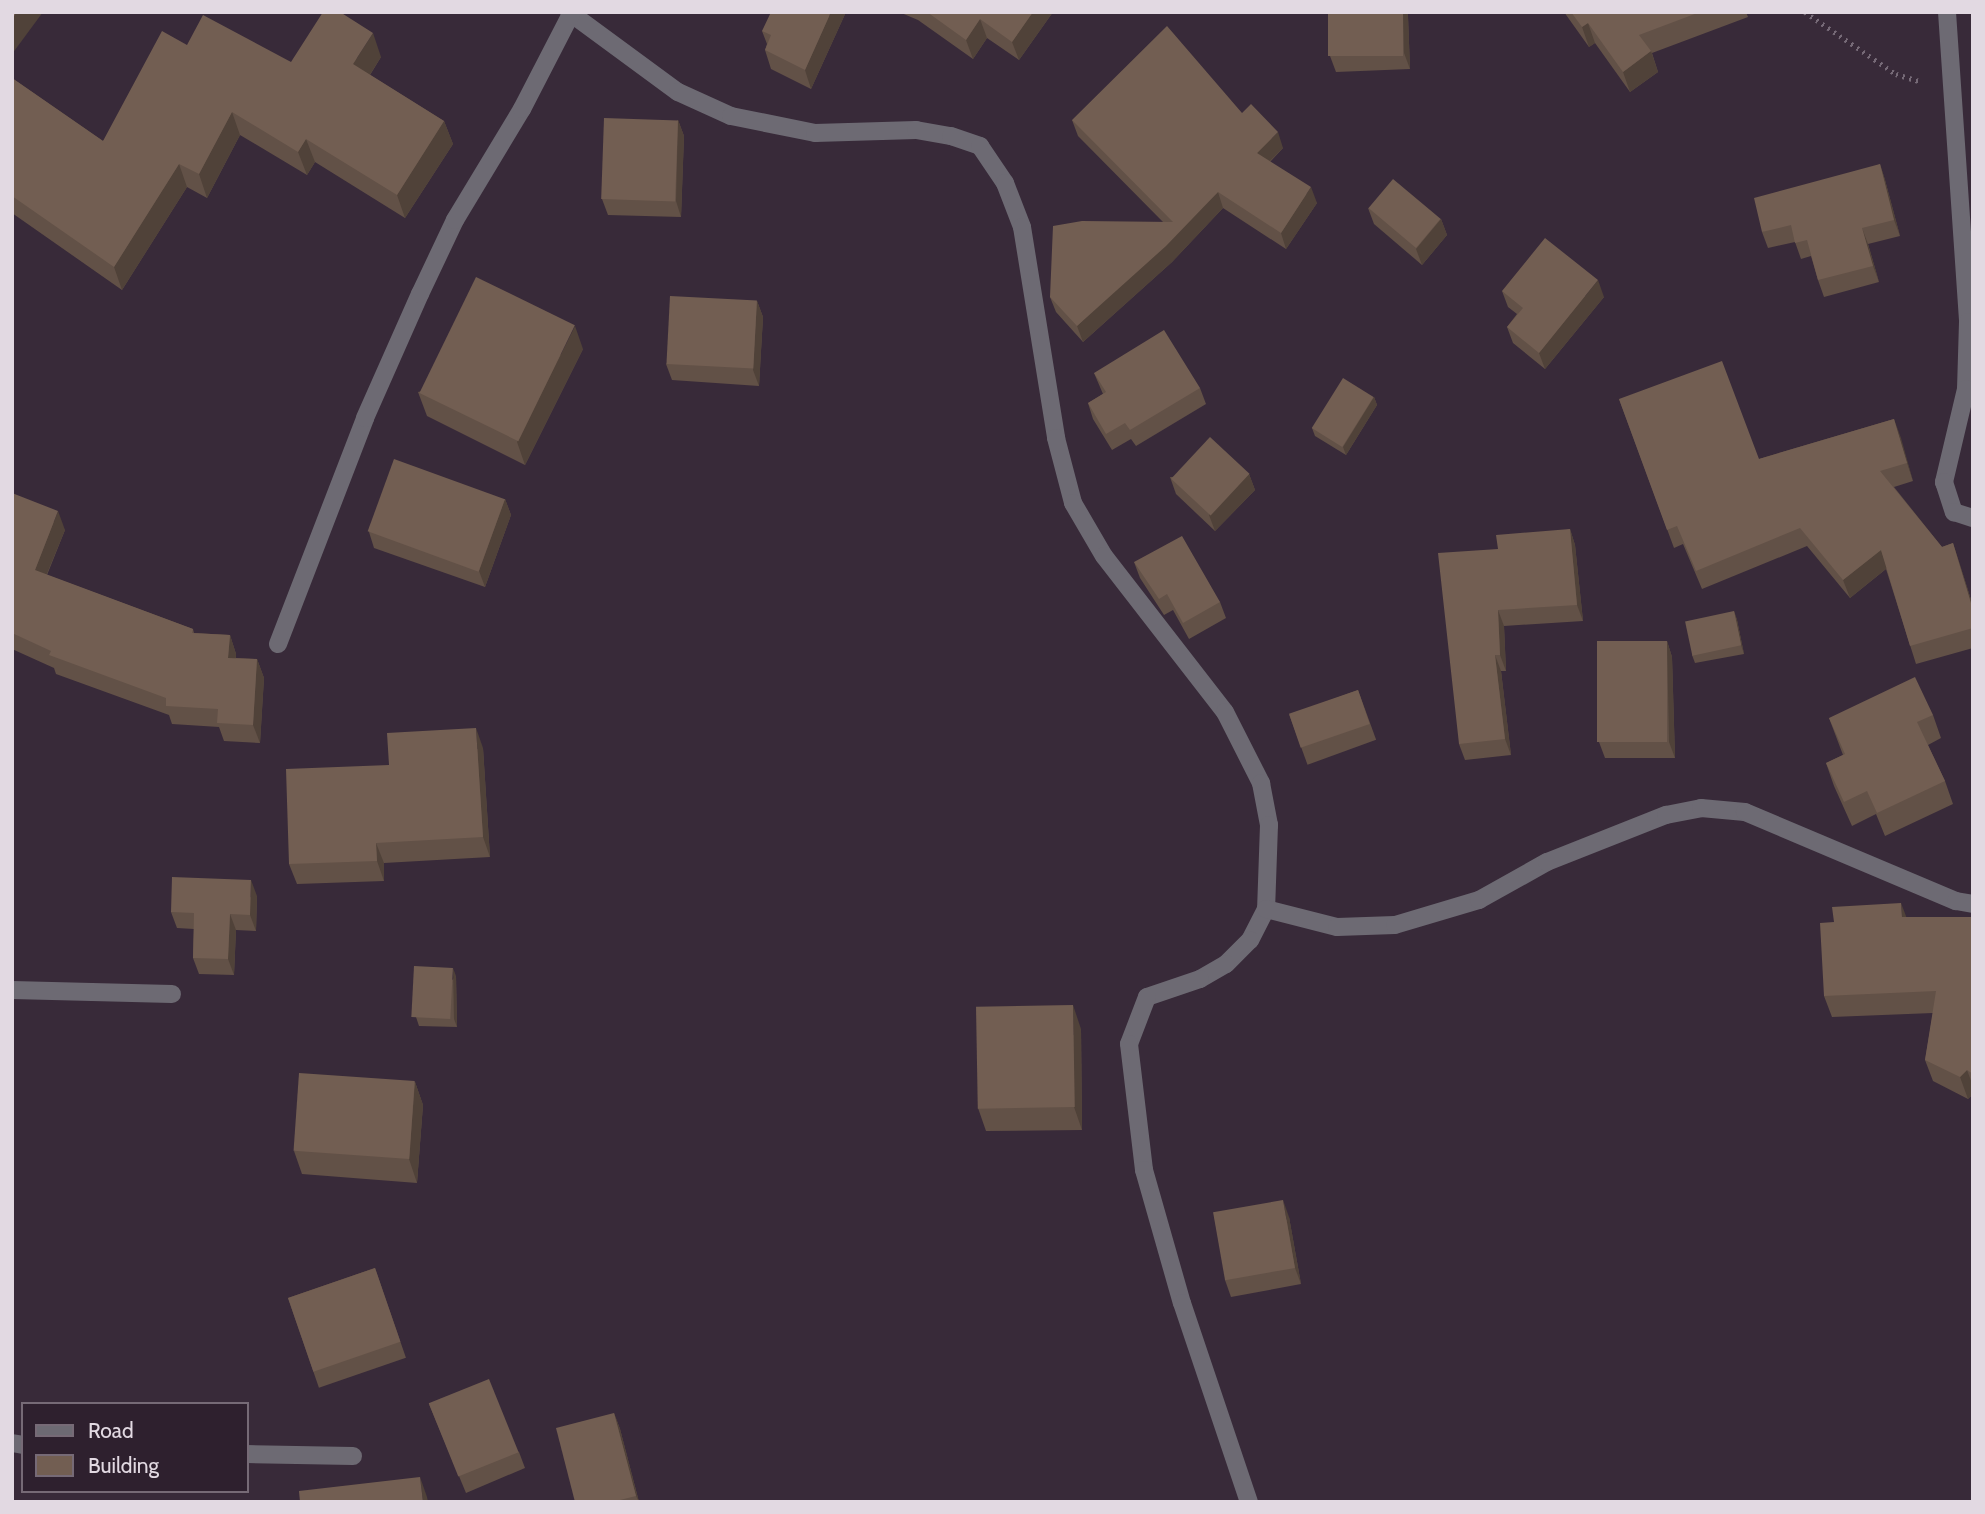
<!DOCTYPE html>
<style>
body{margin:0}
#map{position:relative;width:1985px;height:1514px;overflow:hidden;background:#382a39;font-family:Cabin,sans-serif}
div>[style]{position:absolute}
.path>*{height:4.5px;margin-top:-2.25px;transform-origin:0;background:repeating-linear-gradient(90deg,#766a77 0 2px,transparent 0 7px)}
.minor>*{height:18px;margin:-9px;padding:0 9px;transform-origin:9px;border-radius:9px;background:#6d6a73}
.wall>*{inset:0;background:#625147;transform-origin:0 0}
.shaded-wall>*{inset:0;background:#504239}
.building>*{inset:0;background:#725e52;transform-origin:0 0}
span{translate:-50% -50%;white-space:nowrap;text-align:center;line-height:1.15;-webkit-text-stroke:5px #2e202e;paint-order:stroke}
.frame{position:absolute;inset:0;border:14px solid #e2d9e2;pointer-events:none}
.legend{position:absolute;left:21px;top:1402px;width:228px;height:91px;box-sizing:border-box;background:#2e202e;border:2px solid #766a76;margin:0;padding:9px 12px;list-style:none;font-size:21px;color:#e2d9e2}
.legend li{display:flex;align-items:center;gap:14px;height:35px}
.legend b{width:35px;border:2px solid #766a76}
</style>
<div id="map">
<div class="path">
<i style="left:1805px;top:12px;width:110px;rotate:34.3deg"></i>
<i style="left:1896px;top:74px;width:24px;rotate:17deg"></i>
</div>
<div class="minor">
<i style="left:569px;top:12px;width:135px;rotate:36.3deg"></i>
<i style="left:678px;top:92px;width:58px;rotate:24.4deg"></i>
<i style="left:731px;top:116px;width:86px;rotate:11.4deg"></i>
<i style="left:815px;top:133px;width:101px;rotate:-1.7deg"></i>
<i style="left:916px;top:130px;width:36px;rotate:10deg"></i>
<i style="left:951px;top:136px;width:31px;rotate:19deg"></i>
<i style="left:980px;top:146px;width:45px;rotate:56deg"></i>
<i style="left:1005px;top:183px;width:47px;rotate:68.9deg"></i>
<i style="left:1022px;top:227px;width:214px;rotate:80.8deg"></i>
<i style="left:1056px;top:438px;width:67px;rotate:75.3deg"></i>
<i style="left:1073px;top:503px;width:61px;rotate:59.7deg"></i>
<i style="left:1104px;top:556px;width:197px;rotate:52.2deg"></i>
<i style="left:1225px;top:712px;width:80px;rotate:63.1deg"></i>
<i style="left:1261px;top:783px;width:43px;rotate:79.2deg"></i>
<i style="left:1269px;top:825px;width:84px;rotate:92deg"></i>
<i style="left:1266px;top:909px;width:35px;rotate:117deg"></i>
<i style="left:1250px;top:940px;width:34px;rotate:135deg"></i>
<i style="left:1226px;top:964px;width:30px;rotate:150deg"></i>
<i style="left:1200px;top:979px;width:56px;rotate:161.2deg"></i>
<i style="left:1147px;top:997px;width:50px;rotate:111deg"></i>
<i style="left:1129px;top:1044px;width:127px;rotate:83.2deg"></i>
<i style="left:1144px;top:1170px;width:138px;rotate:74.1deg"></i>
<i style="left:1182px;top:1303px;width:210px;rotate:71.4deg"></i>
<i style="left:1947px;top:12px;width:311px;rotate:86.1deg"></i>
<i style="left:1968px;top:322px;width:67px;rotate:91.7deg"></i>
<i style="left:1966px;top:389px;width:96px;rotate:103.3deg"></i>
<i style="left:1944px;top:482px;width:32px;rotate:72deg"></i>
<i style="left:1954px;top:512px;width:20px;rotate:18deg"></i>
<i style="left:278px;top:644px;width:242px;rotate:-68.9deg"></i>
<i style="left:365px;top:418px;width:136px;rotate:-66.1deg"></i>
<i style="left:420px;top:294px;width:82px;rotate:-64.7deg"></i>
<i style="left:455px;top:220px;width:130px;rotate:-58.9deg"></i>
<i style="left:522px;top:109px;width:107px;rotate:-62.7deg"></i>
<i style="left:1266px;top:909px;width:73px;rotate:14.2deg"></i>
<i style="left:1337px;top:927px;width:58px;rotate:-2deg"></i>
<i style="left:1395px;top:925px;width:88px;rotate:-16.6deg"></i>
<i style="left:1479px;top:900px;width:78px;rotate:-29.2deg"></i>
<i style="left:1547px;top:862px;width:128px;rotate:-21.6deg"></i>
<i style="left:1666px;top:815px;width:36px;rotate:-11deg"></i>
<i style="left:1701px;top:808px;width:44px;rotate:5.2deg"></i>
<i style="left:1745px;top:812px;width:229px;rotate:22.9deg"></i>
<i style="left:1956px;top:901px;width:17px;rotate:10deg"></i>
<i style="left:12px;top:990px;width:160px;rotate:1.4deg"></i>
<i style="left:12px;top:1443px;width:11px;rotate:10deg"></i>
<i style="left:247px;top:1454px;width:106px;rotate:1.1deg"></i>
</div>
<div class="wall">
<i style="clip-path:polygon(846px 12px,811px 89px,771px 69px,765px 50px,767px 44px,762px 31px)"></i>
<i style="clip-path:polygon(899px 12px,1053px 12px,1019px 60px,987px 38px,973px 59px,918px 20px)"></i>
<i style="clip-path:polygon(1328px 12px,1407px 12px,1408px 16px,1410px 69px,1336px 72px,1330px 56px)"></i>
<i style="clip-path:polygon(1564px 12px,1746px 12px,1748px 17px,1652px 53px,1658px 72px,1630px 92px,1595px 43px,1589px 47px)"></i>
<i style="clip-path:polygon(187px 45px,291px 62px,381px 57px,370px 75px,444px 121px,453px 144px,405px 218px,315px 162px,307px 175px,240px 135px,207px 198px,187px 187px,122px 290px,12px 213px,12px 78px,103px 141px)"></i>
<i style="clip-path:polygon(1242px 113px,1283px 148px,1270px 162px,1317px 203px,1286px 249px,1223px 208px,1172px 262px,1083px 342px,1056px 312px,1050px 297px,1163px 222px,1078px 136px,1072px 120px)"></i>
<i style="clip-path:polygon(678px 120px,684px 136px,681px 217px,608px 215px,602px 199px)"></i>
<i style="clip-path:polygon(1880px 164px,1885px 180px,1900px 236px,1868px 244px,1879px 282px,1824px 297px,1818px 280px,1811px 256px,1801px 259px,1795px 242px,1768px 248px,1762px 232px)"></i>
<i style="clip-path:polygon(1368px 208px,1441px 219px,1447px 235px,1422px 265px,1374px 224px)"></i>
<i style="clip-path:polygon(1502px 291px,1604px 297px,1545px 369px,1513px 343px,1507px 327px,1517px 314px,1508px 307px)"></i>
<i style="clip-path:polygon(757px 301px,763px 317px,759px 386px,672px 380px,666px 364px)"></i>
<i style="clip-path:polygon(583px 349px,525px 465px,427px 416px,418px 392px)"></i>
<i style="clip-path:polygon(1094px 373px,1200px 388px,1206px 404px,1136px 446px,1131px 439px,1112px 450px,1093px 419px,1088px 403px,1103px 394px)"></i>
<i style="clip-path:polygon(1374px 397px,1377px 405px,1346px 455px,1315px 436px,1312px 428px)"></i>
<i style="clip-path:polygon(1619px 399px,1759px 459px,1894px 419px,1913px 481px,1894px 487px,1942px 547px,1953px 543px,1973px 606px,1973px 648px,1916px 664px,1886px 569px,1850px 598px,1807px 546px,1702px 589px,1683px 544px,1674px 548px)"></i>
<i style="clip-path:polygon(1249px 474px,1255px 490px,1215px 531px,1176px 494px,1170px 477px)"></i>
<i style="clip-path:polygon(12px 493px,65px 530px,47px 575px,193px 629px,194px 633px,230px 635px,236px 654px,236px 658px,257px 659px,264px 678px,260px 743px,224px 741px,219px 727px,172px 724px,169px 715px,56px 674px,54px 668px,12px 649px)"></i>
<i style="clip-path:polygon(505px 499px,511px 515px,485px 587px,374px 548px,369px 532px)"></i>
<i style="clip-path:polygon(1570px 529px,1575px 545px,1583px 621px,1504px 626px,1506px 671px,1501px 671px,1511px 755px,1465px 760px,1459px 744px,1498px 549px)"></i>
<i style="clip-path:polygon(1134px 562px,1220px 602px,1226px 618px,1189px 639px,1173px 610px,1164px 615px,1140px 578px)"></i>
<i style="clip-path:polygon(1734px 611px,1737px 620px,1744px 654px,1695px 663px,1692px 655px)"></i>
<i style="clip-path:polygon(1667px 641px,1672px 657px,1675px 758px,1605px 758px,1599px 742px)"></i>
<i style="left:1358px;top:690px;width:53px;height:73px;rotate:70deg"></i>
<i style="clip-path:polygon(1933px 715px,1941px 738px,1928px 745px,1945px 781px,1953px 804px,1885px 836px,1876px 814px,1852px 826px,1834px 786px,1826px 763px,1843px 755px,1829px 718px)"></i>
<i style="clip-path:polygon(483px 748px,490px 857px,384px 863px,384px 881px,297px 884px,289px 864px,389px 765px)"></i>
<i style="clip-path:polygon(257px 896px,256px 931px,236px 930px,234px 975px,199px 974px,193px 958px,194px 929px,177px 928px,171px 912px)"></i>
<i style="clip-path:polygon(1906px 917px,1973px 917px,1973px 1094px,1968px 1099px,1933px 1081px,1925px 1060px,1933px 1013px,1832px 1017px,1824px 996px)"></i>
<i style="clip-path:polygon(456px 976px,457px 1027px,419px 1026px,416px 1017px)"></i>
<i style="clip-path:polygon(1081px 1029px,1082px 1130px,986px 1131px,978px 1108px)"></i>
<i style="clip-path:polygon(415px 1082px,423px 1105px,417px 1183px,302px 1174px,294px 1151px)"></i>
<i style="clip-path:polygon(1289px 1217px,1301px 1284px,1231px 1297px,1225px 1280px)"></i>
<i style="left:375px;top:1268px;width:95px;height:92px;rotate:71deg"></i>
<i style="clip-path:polygon(429px 1404px,519px 1452px,525px 1468px,466px 1493px)"></i>
<i style="clip-path:polygon(614px 1413px,620px 1429px,639px 1502px,575px 1502px)"></i>
</div>
<div class="shaded-wall">
<i style="clip-path:polygon(17px 12px,43px 12px,12px 54px,12px 19px)"></i>
<i style="clip-path:polygon(831px 12px,846px 12px,811px 89px,805px 70px)"></i>
<i style="clip-path:polygon(1033px 12px,1053px 12px,1019px 60px,1012px 42px)"></i>
<i style="clip-path:polygon(1403px 12px,1407px 12px,1408px 16px,1410px 69px,1404px 53px)"></i>
<i style="clip-path:polygon(980px 19px,987px 38px,973px 59px,966px 40px)"></i>
<i style="clip-path:polygon(1588px 23px,1595px 43px,1589px 47px,1582px 27px)"></i>
<i style="clip-path:polygon(373px 33px,381px 57px,362px 87px,353px 64px)"></i>
<i style="clip-path:polygon(1651px 51px,1658px 72px,1630px 92px,1623px 72px)"></i>
<i style="clip-path:polygon(232px 112px,240px 135px,207px 198px,199px 174px)"></i>
<i style="clip-path:polygon(678px 120px,684px 136px,681px 217px,676px 201px)"></i>
<i style="clip-path:polygon(444px 121px,453px 144px,405px 218px,397px 195px)"></i>
<i style="clip-path:polygon(1278px 132px,1283px 148px,1262px 169px,1257px 153px)"></i>
<i style="clip-path:polygon(306px 139px,315px 162px,307px 175px,298px 152px)"></i>
<i style="clip-path:polygon(179px 164px,187px 187px,122px 290px,114px 267px)"></i>
<i style="clip-path:polygon(1880px 164px,1885px 180px,1900px 236px,1894px 220px)"></i>
<i style="clip-path:polygon(1311px 187px,1317px 203px,1286px 249px,1281px 233px)"></i>
<i style="clip-path:polygon(1218px 192px,1223px 208px,1172px 262px,1083px 342px,1077px 326px)"></i>
<i style="clip-path:polygon(1441px 219px,1447px 235px,1422px 265px,1416px 249px)"></i>
<i style="clip-path:polygon(1862px 228px,1868px 244px,1879px 282px,1873px 266px)"></i>
<i style="clip-path:polygon(1598px 280px,1604px 297px,1545px 369px,1539px 353px)"></i>
<i style="clip-path:polygon(757px 301px,763px 317px,759px 386px,753px 370px)"></i>
<i style="clip-path:polygon(575px 326px,583px 349px,525px 465px,517px 442px)"></i>
<i style="clip-path:polygon(1374px 397px,1377px 405px,1346px 455px,1343px 447px)"></i>
<i style="clip-path:polygon(1894px 419px,1901px 438px,1913px 481px,1907px 463px)"></i>
<i style="clip-path:polygon(1249px 474px,1255px 490px,1215px 531px,1209px 515px)"></i>
<i style="clip-path:polygon(505px 499px,511px 515px,485px 587px,479px 571px)"></i>
<i style="clip-path:polygon(58px 511px,65px 530px,41px 588px,35px 570px)"></i>
<i style="clip-path:polygon(1570px 529px,1575px 545px,1583px 621px,1577px 605px)"></i>
<i style="clip-path:polygon(1953px 543px,1973px 606px,1973px 610px)"></i>
<i style="clip-path:polygon(1881px 550px,1887px 568px,1850px 598px,1843px 580px)"></i>
<i style="clip-path:polygon(1498px 610px,1504px 626px,1506px 671px,1500px 655px)"></i>
<i style="clip-path:polygon(1734px 611px,1737px 620px,1744px 654px,1741px 645px)"></i>
<i style="clip-path:polygon(230px 635px,236px 654px,235px 676px,228px 658px)"></i>
<i style="clip-path:polygon(1667px 641px,1672px 657px,1675px 758px,1669px 742px)"></i>
<i style="clip-path:polygon(1495px 655px,1501px 671px,1511px 755px,1505px 739px)"></i>
<i style="clip-path:polygon(257px 659px,264px 678px,260px 743px,253px 725px)"></i>
<i style="clip-path:polygon(476px 728px,483px 748px,490px 857px,483px 837px)"></i>
<i style="clip-path:polygon(376px 843px,384px 863px,384px 881px,377px 861px)"></i>
<i style="clip-path:polygon(251px 880px,257px 896px,256px 931px,250px 915px)"></i>
<i style="clip-path:polygon(1901px 903px,1909px 924px,1902px 917px)"></i>
<i style="clip-path:polygon(230px 914px,236px 930px,234px 975px,228px 959px)"></i>
<i style="clip-path:polygon(453px 968px,456px 976px,457px 1027px,454px 1019px)"></i>
<i style="clip-path:polygon(1073px 1005px,1081px 1029px,1082px 1130px,1074px 1107px)"></i>
<i style="clip-path:polygon(1967px 1070px,1973px 1086px,1973px 1094px,1968px 1099px,1960px 1077px)"></i>
<i style="clip-path:polygon(415px 1082px,423px 1105px,417px 1183px,409px 1159px)"></i>
<i style="clip-path:polygon(1283px 1200px,1289px 1217px,1301px 1284px,1295px 1268px)"></i>
<i style="clip-path:polygon(614px 1413px,620px 1429px,639px 1502px,636px 1496px)"></i>
<i style="clip-path:polygon(420px 1477px,427px 1497px,428px 1502px,423px 1502px)"></i>
</div>
<div class="building">
<i style="clip-path:polygon(12px 12px,17px 12px,12px 19px)"></i>
<i style="clip-path:polygon(323px 12px,340px 12px,373px 33px,353px 64px,444px 121px,397px 195px,306px 139px,298px 152px,232px 112px,199px 174px,179px 164px,114px 267px,12px 196px,12px 78px,103px 141px,162px 31px,187px 45px,203px 15px,291px 62px)"></i>
<i style="clip-path:polygon(771px 12px,831px 12px,805px 70px,765px 50px,771px 35px,762px 31px)"></i>
<i style="clip-path:polygon(927px 12px,1033px 12px,1012px 42px,980px 19px,966px 40px)"></i>
<i style="left:1328px;top:12px;width:75px;height:44px"></i>
<i style="clip-path:polygon(1571px 12px,1700px 12px,1639px 35px,1651px 51px,1623px 72px,1588px 23px,1582px 27px)"></i>
<i style="clip-path:polygon(1167px 26px,1242px 113px,1251px 104px,1278px 132px,1257px 153px,1311px 187px,1281px 233px,1218px 192px,1166px 246px,1077px 326px,1050px 297px,1053px 226px,1082px 221px,1173px 222px,1072px 120px)"></i>
<i style="left:604px;top:118px;width:74px;height:81px;rotate:2deg"></i>
<i style="clip-path:polygon(1880px 164px,1894px 220px,1862px 228px,1873px 266px,1818px 280px,1807px 240px,1795px 243px,1791px 225px,1762px 232px,1754px 198px)"></i>
<i style="left:1393px;top:179px;width:62px;height:38px;rotate:40deg"></i>
<i style="clip-path:polygon(1545px 238px,1598px 280px,1539px 353px,1507px 327px,1523px 308px,1502px 291px)"></i>
<i style="left:476px;top:277px;width:110px;height:129px;rotate:26deg"></i>
<i style="left:670px;top:296px;width:87px;height:68px;rotate:3deg"></i>
<i style="clip-path:polygon(1164px 330px,1200px 388px,1130px 430px,1125px 423px,1106px 434px,1088px 403px,1106px 392px,1094px 373px)"></i>
<i style="clip-path:polygon(1722px 361px,1759px 459px,1894px 419px,1907px 463px,1880px 471px,1942px 547px,1953px 543px,1973px 610px,1973px 628px,1910px 646px,1881px 550px,1843px 580px,1800px 528px,1696px 571px,1677px 526px,1667px 530px,1619px 399px)"></i>
<i style="left:1343px;top:378px;width:36px;height:59px;rotate:32deg"></i>
<i style="left:1210px;top:437px;width:54px;height:57px;rotate:43deg"></i>
<i style="left:394px;top:459px;width:118px;height:77px;rotate:20deg"></i>
<i style="clip-path:polygon(12px 493px,58px 511px,35px 570px,193px 629px,192px 633px,230px 635px,228px 658px,257px 659px,253px 725px,217px 723px,218px 709px,166px 706px,166px 698px,49px 655px,51px 651px,12px 633px)"></i>
<i style="clip-path:polygon(1570px 529px,1577px 605px,1498px 610px,1500px 655px,1495px 655px,1505px 739px,1459px 744px,1438px 553px,1498px 549px,1496px 535px)"></i>
<i style="clip-path:polygon(1182px 536px,1220px 602px,1183px 623px,1167px 594px,1159px 599px,1134px 562px)"></i>
<i style="left:1734px;top:611px;width:35px;height:50px;rotate:78deg"></i>
<i style="left:1597px;top:641px;width:70px;height:101px"></i>
<i style="clip-path:polygon(1915px 677px,1933px 715px,1917px 722px,1945px 781px,1877px 813px,1867px 791px,1844px 802px,1826px 763px,1845px 754px,1829px 718px)"></i>
<i style="left:1358px;top:690px;width:36px;height:73px;rotate:71deg"></i>
<i style="clip-path:polygon(476px 728px,483px 837px,376px 843px,377px 861px,289px 864px,286px 769px,389px 765px,387px 733px)"></i>
<i style="clip-path:polygon(172px 877px,251px 880px,250px 915px,230px 914px,228px 959px,193px 958px,194px 913px,171px 912px)"></i>
<i style="clip-path:polygon(1901px 903px,1902px 917px,1973px 917px,1973px 1074px,1967px 1070px,1960px 1077px,1925px 1060px,1936px 991px,1824px 996px,1820px 923px,1834px 922px,1832px 907px)"></i>
<i style="left:414px;top:966px;width:39px;height:51px;rotate:3deg"></i>
<i style="left:1073px;top:1005px;width:102px;height:97px;rotate:89deg"></i>
<i style="left:299px;top:1073px;width:116px;height:78px;rotate:4deg"></i>
<i style="left:1283px;top:1200px;width:69px;height:71px;rotate:80deg"></i>
<i style="left:375px;top:1268px;width:78px;height:92px;rotate:71deg"></i>
<i style="left:489px;top:1379px;width:79px;height:65px;rotate:68deg"></i>
<i style="clip-path:polygon(614px 1413px,636px 1496px,612px 1502px,575px 1502px,556px 1428px)"></i>
<i style="clip-path:polygon(420px 1477px,423px 1502px,300px 1502px,299px 1491px)"></i>
</div>
<div class="frame"></div>
<ul class="legend">
<li><b style="height:9px;background:#6d6a73"></b>Road</li>
<li><b style="height:19px;background:#725e52"></b>Building</li>
</ul>
</div>
